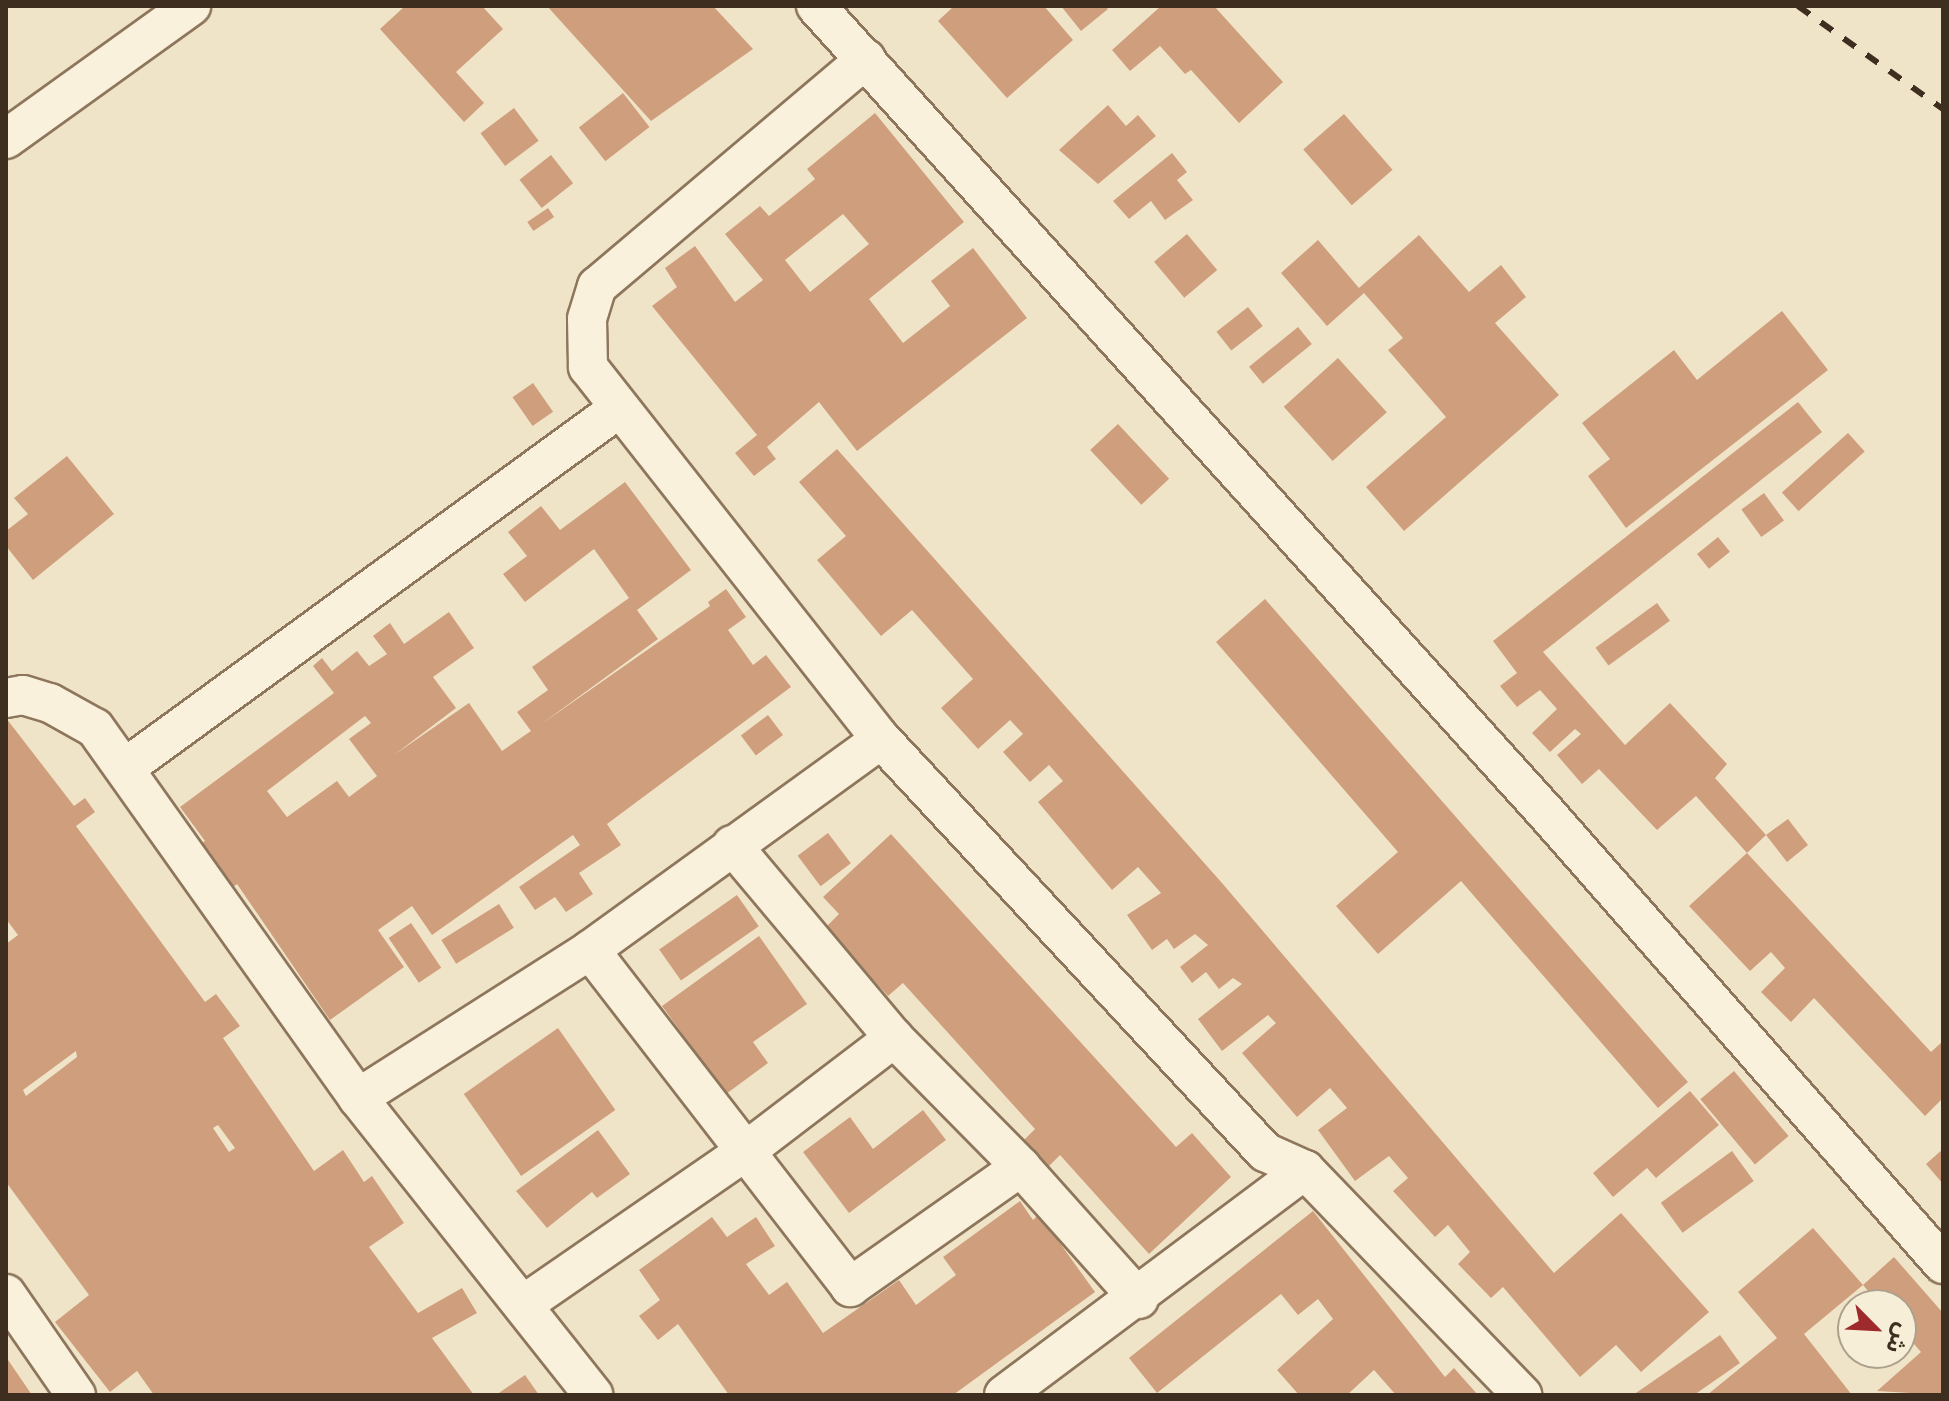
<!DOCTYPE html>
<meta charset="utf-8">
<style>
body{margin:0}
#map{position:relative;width:1949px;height:1401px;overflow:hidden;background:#f0e4c8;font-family:Spectral,"Noto Sans Arabic",serif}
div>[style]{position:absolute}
.building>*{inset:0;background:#cf9f7d;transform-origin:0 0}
.roads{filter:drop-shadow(2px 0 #8d765c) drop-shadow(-2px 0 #8d765c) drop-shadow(0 2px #8d765c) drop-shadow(0 -2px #8d765c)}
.street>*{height:38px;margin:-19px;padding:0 19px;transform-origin:19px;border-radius:19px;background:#faf1dc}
.rail>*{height:6px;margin-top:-3px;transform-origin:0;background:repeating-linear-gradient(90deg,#3d2e20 0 14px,transparent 0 28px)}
span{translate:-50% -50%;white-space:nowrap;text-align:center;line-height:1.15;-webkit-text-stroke:6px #f7eed8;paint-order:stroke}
.frame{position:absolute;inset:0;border:8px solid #3d2e20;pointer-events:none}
.north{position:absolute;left:1837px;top:1289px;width:80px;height:80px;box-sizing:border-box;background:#f7eed8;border:2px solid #ada18e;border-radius:50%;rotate:114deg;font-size:22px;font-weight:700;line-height:32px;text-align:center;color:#3d2e20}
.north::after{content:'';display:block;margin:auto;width:28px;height:36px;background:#9e2a2b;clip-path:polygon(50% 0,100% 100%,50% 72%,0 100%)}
</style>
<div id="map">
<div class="building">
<i style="clip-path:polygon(405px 6px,482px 6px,503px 29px,456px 72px,484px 103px,464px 122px,380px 29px)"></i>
<i style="clip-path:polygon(547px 6px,713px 6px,753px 49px,651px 121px)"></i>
<i style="clip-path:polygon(954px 6px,1044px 6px,1073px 40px,1007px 98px,938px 21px)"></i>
<i style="clip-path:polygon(1061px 6px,1105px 6px,1108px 9px,1081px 31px)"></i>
<i style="clip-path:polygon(1161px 6px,1214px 6px,1283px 82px,1239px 123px,1191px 70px,1185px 74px,1160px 46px,1130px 71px,1112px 50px)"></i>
<i style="left:623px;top:93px;width:43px;height:56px;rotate:52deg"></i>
<i style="clip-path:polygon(1108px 105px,1126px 126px,1138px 115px,1156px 136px,1098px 184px,1059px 150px)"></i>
<i style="left:514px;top:108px;width:41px;height:42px;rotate:53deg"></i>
<i style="clip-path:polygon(evenodd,875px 113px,964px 222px,869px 299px,903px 343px,950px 306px,931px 281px,973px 248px,1027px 318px,857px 451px,819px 402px,767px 447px,776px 459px,754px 476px,735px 453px,757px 435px,652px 306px,677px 287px,665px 268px,695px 246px,735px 302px,763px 280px,725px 234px,760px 206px,769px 216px,815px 179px,807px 169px,875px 113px,843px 214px,869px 244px,810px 292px,785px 260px,843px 214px)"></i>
<i style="left:1344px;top:114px;width:74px;height:54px;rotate:49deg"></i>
<i style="clip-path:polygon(1172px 153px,1187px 172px,1177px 180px,1193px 200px,1165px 220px,1151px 201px,1129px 219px,1113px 201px)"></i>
<i style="left:551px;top:155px;width:36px;height:40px;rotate:52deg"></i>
<i style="left:548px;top:208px;width:11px;height:25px;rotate:56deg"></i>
<i style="left:1187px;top:234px;width:47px;height:43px;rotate:50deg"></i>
<i style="clip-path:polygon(1419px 235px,1469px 292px,1501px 265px,1526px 297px,1495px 323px,1559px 395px,1404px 531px,1366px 487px,1446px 417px,1388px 350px,1403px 338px,1364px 293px,1327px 326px,1281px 273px,1318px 240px,1359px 288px)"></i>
<i style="left:1248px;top:307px;width:24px;height:40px;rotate:52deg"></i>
<i style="clip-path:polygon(1782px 311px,1828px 370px,1626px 528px,1588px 476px,1610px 459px,1582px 423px,1674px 350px,1697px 380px)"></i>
<i style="left:1298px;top:327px;width:22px;height:63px;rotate:51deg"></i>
<i style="left:1338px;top:358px;width:73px;height:73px;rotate:48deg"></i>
<i style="left:533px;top:383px;width:35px;height:25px;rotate:55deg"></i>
<i style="clip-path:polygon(1798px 402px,1822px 432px,1543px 652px,1625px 745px,1670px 703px,1727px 764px,1715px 778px,1766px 835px,1788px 819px,1808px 845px,1787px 862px,1766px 835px,1747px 853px,1696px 796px,1657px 830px,1599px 769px,1582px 784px,1557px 755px,1581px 734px,1575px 729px,1550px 752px,1532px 733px,1557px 709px,1540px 690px,1517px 707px,1500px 686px,1517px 673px,1493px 641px)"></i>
<i style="left:1118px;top:424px;width:75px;height:38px;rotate:47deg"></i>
<i style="left:1848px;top:433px;width:25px;height:89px;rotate:48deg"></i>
<i style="clip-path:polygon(837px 449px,1222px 883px,1554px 1273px,1621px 1213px,1709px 1312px,1641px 1372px,1616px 1345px,1580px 1377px,1503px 1287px,1491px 1298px,1458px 1264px,1470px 1252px,1448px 1225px,1435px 1237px,1393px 1191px,1408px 1178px,1389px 1156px,1355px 1181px,1318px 1130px,1347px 1108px,1330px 1088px,1297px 1117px,1242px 1053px,1276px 1023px,1268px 1015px,1222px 1051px,1198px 1019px,1242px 984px,1233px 978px,1219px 989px,1206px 972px,1192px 983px,1180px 967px,1208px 945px,1195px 934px,1174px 949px,1167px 939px,1152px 950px,1127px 915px,1161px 893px,1138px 867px,1112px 890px,1038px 802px,1063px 781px,1049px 765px,1030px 782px,1003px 752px,1023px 734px,1010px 720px,978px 749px,941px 708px,973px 679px,912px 610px,881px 636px,817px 560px,846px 536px,799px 482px)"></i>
<i style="clip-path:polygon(67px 456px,114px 514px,33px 580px,6px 546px,6px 531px,28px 514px,14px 498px)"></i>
<i style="clip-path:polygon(evenodd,625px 482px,691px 570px,637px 610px,658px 639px,540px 725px,710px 606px,708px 602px,726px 589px,746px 617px,728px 630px,753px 665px,766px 655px,791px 687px,607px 824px,621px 845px,579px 873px,593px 894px,566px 912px,555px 897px,535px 910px,519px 887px,580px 845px,573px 835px,432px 935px,412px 906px,378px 930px,404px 967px,330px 1020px,237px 884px,227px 892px,193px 850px,205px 841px,180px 807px,334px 693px,313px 666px,322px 658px,332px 671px,357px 651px,369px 666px,387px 654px,373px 636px,390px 623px,404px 644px,449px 612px,474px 648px,433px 677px,456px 708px,394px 755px,469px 703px,502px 751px,531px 731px,517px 712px,548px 690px,532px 667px,629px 598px,594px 549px,525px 602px,503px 574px,527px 556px,508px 532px,541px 506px,560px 530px,625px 482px,365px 716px,371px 723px,349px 739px,377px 776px,349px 797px,337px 781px,287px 817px,267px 791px,365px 716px)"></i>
<i style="left:1764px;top:493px;width:34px;height:28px;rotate:54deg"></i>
<i style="left:1718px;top:537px;width:19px;height:27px;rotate:51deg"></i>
<i style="clip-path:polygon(1265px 599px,1688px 1082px,1658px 1108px,1461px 881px,1378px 954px,1336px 906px,1398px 852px,1216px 642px)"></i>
<i style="left:1657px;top:603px;width:22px;height:76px;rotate:54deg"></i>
<i style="left:768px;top:715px;width:25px;height:34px;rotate:53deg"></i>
<i style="clip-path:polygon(evenodd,6px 718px,74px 806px,85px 798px,95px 812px,76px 826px,205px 1002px,216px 994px,240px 1026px,223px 1038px,314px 1171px,343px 1150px,364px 1182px,372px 1176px,404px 1223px,369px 1247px,418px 1313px,462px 1288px,477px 1313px,432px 1338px,474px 1395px,154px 1395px,137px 1371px,110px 1392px,55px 1322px,89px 1295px,6px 1182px,6px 944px,18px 935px,6px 919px,6px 718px,76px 1051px,77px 1057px,26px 1096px,23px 1090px,76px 1051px,6px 718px,218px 1125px,235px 1148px,229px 1152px,213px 1128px,218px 1125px)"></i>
<i style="left:828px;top:833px;width:38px;height:38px;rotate:53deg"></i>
<i style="clip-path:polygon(891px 834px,1176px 1147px,1192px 1133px,1231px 1177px,1149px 1254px,1060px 1155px,1046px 1169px,1021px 1143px,1035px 1129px,903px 983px,888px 996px,825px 928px,839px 914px,823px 897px)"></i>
<i style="clip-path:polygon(1747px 853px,1931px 1052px,1943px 1041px,1943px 1098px,1925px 1116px,1814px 998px,1791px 1022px,1761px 992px,1785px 968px,1771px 952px,1750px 971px,1689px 906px)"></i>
<i style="left:737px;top:895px;width:38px;height:95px;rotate:55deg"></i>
<i style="left:499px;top:904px;width:28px;height:68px;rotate:58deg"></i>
<i style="left:411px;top:923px;width:54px;height:27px;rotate:56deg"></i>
<i style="clip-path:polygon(759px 936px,807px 1004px,753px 1042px,768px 1063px,726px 1094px,662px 1006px)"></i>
<i style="left:558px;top:1028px;width:100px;height:115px;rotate:55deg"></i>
<i style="left:1734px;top:1071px;width:85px;height:44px;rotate:50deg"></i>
<i style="clip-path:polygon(1690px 1091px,1719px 1125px,1656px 1178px,1647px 1168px,1613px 1197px,1593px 1173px)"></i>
<i style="clip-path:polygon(923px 1110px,946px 1140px,849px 1213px,803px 1152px,850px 1117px,873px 1149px)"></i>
<i style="clip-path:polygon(598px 1130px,630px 1174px,597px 1198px,592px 1192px,547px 1228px,516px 1191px)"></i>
<i style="clip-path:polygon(1943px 1149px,1943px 1184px,1926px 1164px)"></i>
<i style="left:1732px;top:1151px;width:37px;height:88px;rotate:54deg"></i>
<i style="clip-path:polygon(1020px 1201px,1033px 1220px,1039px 1214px,1095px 1292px,953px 1395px,729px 1395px,678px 1324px,658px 1340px,639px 1316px,660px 1300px,639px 1270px,712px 1217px,727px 1237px,756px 1217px,775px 1246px,746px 1264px,769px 1295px,787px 1282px,823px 1333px,899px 1280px,916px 1305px,956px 1275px,943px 1257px)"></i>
<i style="clip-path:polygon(1313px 1211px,1445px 1377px,1454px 1368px,1478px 1395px,1396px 1395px,1374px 1370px,1347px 1395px,1299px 1395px,1277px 1370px,1333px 1319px,1318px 1299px,1298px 1315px,1281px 1294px,1157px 1393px,1129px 1358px)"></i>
<i style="clip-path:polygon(1813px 1228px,1863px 1285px,1894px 1257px,1943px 1313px,1943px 1395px,1877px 1391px,1921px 1352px,1901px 1329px,1901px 1305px,1880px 1305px,1863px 1285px,1804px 1334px,1852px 1395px,1707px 1395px,1777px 1338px,1738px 1292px)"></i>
<i style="clip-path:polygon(1720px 1335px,1740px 1363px,1694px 1395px,1633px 1395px)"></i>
<i style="clip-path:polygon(6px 1357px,32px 1395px,6px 1395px)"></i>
<i style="clip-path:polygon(525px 1375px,539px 1395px,496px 1395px)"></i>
</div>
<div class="roads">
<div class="street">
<i style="left:816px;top:6px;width:1091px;rotate:47.86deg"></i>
<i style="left:1548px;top:815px;width:598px;rotate:48.66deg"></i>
<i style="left:866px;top:59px;width:352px;rotate:139.8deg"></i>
<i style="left:597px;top:286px;width:34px;rotate:107deg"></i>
<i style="left:587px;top:319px;width:48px;rotate:88.8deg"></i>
<i style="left:588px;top:367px;width:474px;rotate:51.8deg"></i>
<i style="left:881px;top:739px;width:564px;rotate:47.08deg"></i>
<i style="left:1265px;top:1152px;width:44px;rotate:24.2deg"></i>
<i style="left:1305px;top:1170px;width:313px;rotate:46deg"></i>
<i style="left:6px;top:139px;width:228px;rotate:-35.7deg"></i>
<i style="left:6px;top:698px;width:17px;rotate:-10deg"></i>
<i style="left:23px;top:695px;width:28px;rotate:17deg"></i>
<i style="left:50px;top:703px;width:51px;rotate:29.1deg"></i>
<i style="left:95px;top:728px;width:454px;rotate:54.6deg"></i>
<i style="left:358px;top:1098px;width:379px;rotate:51.6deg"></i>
<i style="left:125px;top:768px;width:610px;rotate:-36.06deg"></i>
<i style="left:732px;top:845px;width:252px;rotate:50deg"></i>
<i style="left:894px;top:1038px;width:181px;rotate:45.4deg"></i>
<i style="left:1021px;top:1167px;width:177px;rotate:48.2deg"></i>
<i style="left:590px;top:950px;width:426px;rotate:52.3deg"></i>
<i style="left:850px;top:1287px;width:209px;rotate:-35.1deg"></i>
<i style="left:358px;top:1098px;width:275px;rotate:-32.5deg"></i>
<i style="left:590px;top:950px;width:359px;rotate:-35.9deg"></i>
<i style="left:6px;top:1294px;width:123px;rotate:55.3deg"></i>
<i style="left:524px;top:1304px;width:271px;rotate:-34.6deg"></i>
<i style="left:747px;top:1150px;width:185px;rotate:-37.3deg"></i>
<i style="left:1004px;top:1395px;width:376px;rotate:-36.8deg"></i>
</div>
</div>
<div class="rail">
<i style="left:1798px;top:6px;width:178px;rotate:35.4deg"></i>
</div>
<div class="frame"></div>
<div class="north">ش</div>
</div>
